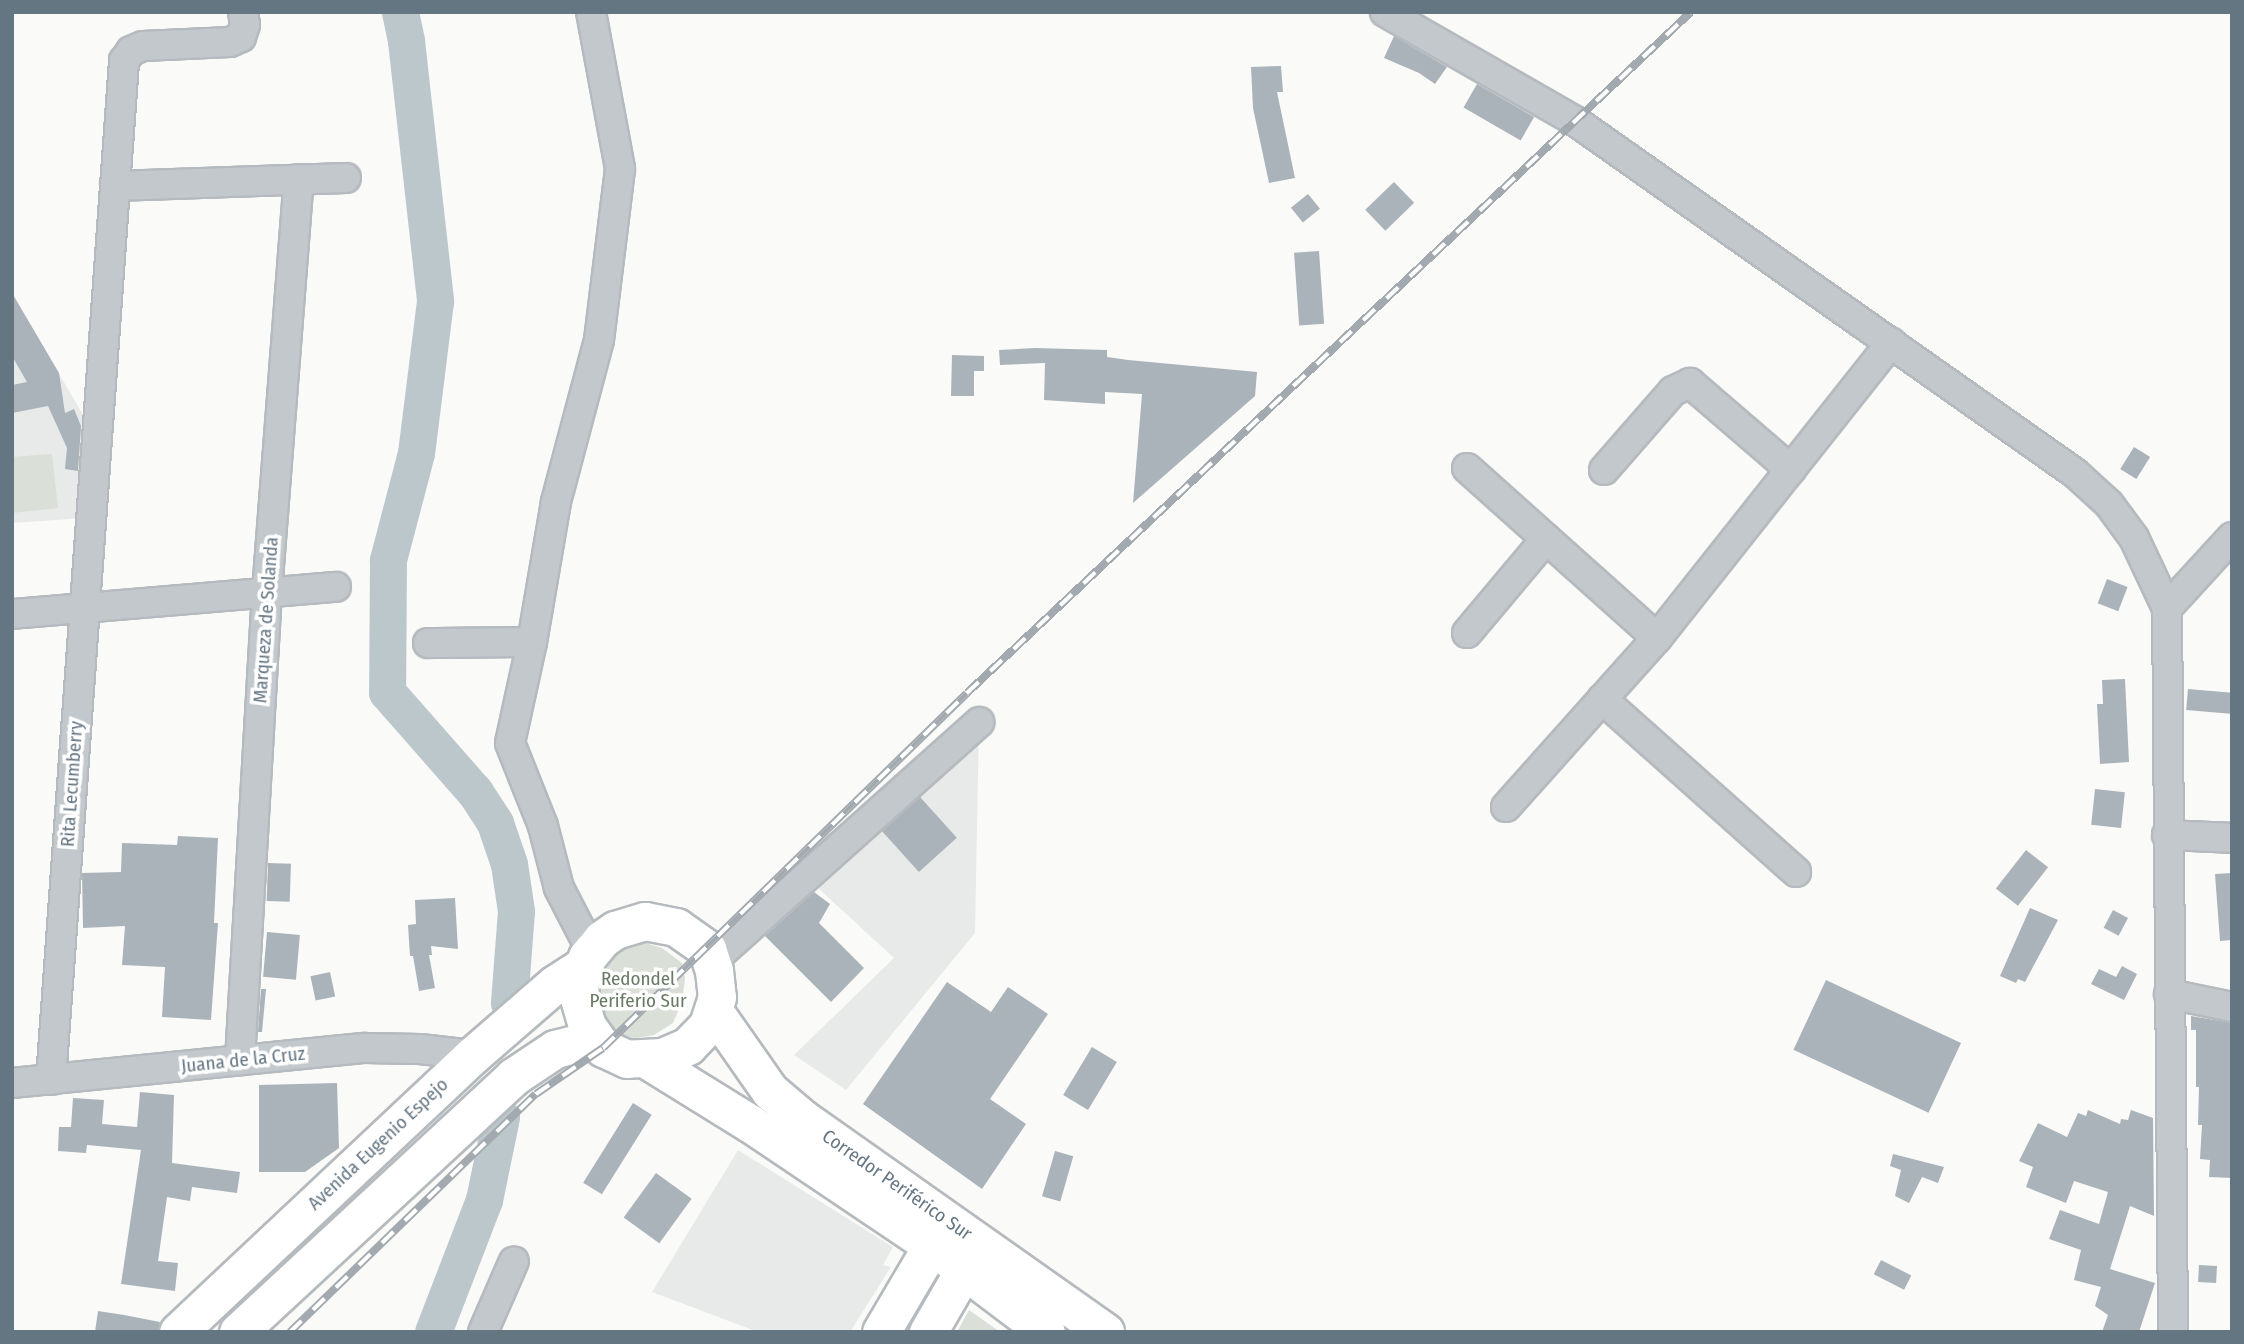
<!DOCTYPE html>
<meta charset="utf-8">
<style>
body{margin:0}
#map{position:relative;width:2244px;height:1344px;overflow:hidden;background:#fafaf8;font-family:"Fira Sans Condensed",sans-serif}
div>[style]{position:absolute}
.built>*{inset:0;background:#e8e9e9}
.green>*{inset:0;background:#dadfd7}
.river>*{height:37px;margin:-18.5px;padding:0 18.5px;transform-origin:18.5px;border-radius:18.5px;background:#bbc7cb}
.building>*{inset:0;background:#aab3b9;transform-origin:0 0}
.roads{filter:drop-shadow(2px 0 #b5babe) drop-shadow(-2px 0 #b5babe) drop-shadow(0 2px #b5babe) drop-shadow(0 -2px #b5babe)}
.minor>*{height:28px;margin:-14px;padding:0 14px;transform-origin:14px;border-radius:14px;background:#c3c8cc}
.major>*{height:37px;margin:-18.5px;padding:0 18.5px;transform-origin:18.5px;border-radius:18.5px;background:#fff}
.rail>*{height:8px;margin-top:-4px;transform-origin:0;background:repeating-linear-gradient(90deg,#fff 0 16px,#a2aab0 0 32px);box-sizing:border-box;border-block:2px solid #a2aab0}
span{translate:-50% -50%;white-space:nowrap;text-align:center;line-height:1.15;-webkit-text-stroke:7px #fff;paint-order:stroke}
.street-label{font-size:19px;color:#657683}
.park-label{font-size:19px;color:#687a64}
.frame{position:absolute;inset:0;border:14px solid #657683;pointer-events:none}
</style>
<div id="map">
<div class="built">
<i style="clip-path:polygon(12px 293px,93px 432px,85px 518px,12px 523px)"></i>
<i style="clip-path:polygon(979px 722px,975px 933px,846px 1090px,794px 1055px,894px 958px,818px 888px)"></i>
<i style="clip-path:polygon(738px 1150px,893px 1247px,883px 1265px,891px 1267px,850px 1332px,758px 1332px,652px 1292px)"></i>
</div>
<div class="green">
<i style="clip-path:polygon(52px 454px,58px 508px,12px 513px,12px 457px)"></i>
<i style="clip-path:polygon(640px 941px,662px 948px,682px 963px,685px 979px,682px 1002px,673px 1023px,654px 1035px,637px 1038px,618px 1037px,605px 1030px,591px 1004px,602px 956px,620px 944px)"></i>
<i style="clip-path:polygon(969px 1310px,1000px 1332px,957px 1332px)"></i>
</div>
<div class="river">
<i style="left:400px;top:12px;width:30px;rotate:78deg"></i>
<i style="left:406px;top:41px;width:262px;rotate:83.6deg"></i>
<i style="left:435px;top:301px;width:153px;rotate:97.1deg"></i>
<i style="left:416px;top:453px;width:111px;rotate:104.7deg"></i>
<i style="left:388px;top:560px;width:132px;rotate:90.4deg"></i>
<i style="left:387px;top:692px;width:133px;rotate:48.7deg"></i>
<i style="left:475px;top:792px;width:37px;rotate:57deg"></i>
<i style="left:495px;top:823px;width:43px;rotate:71.1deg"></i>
<i style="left:509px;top:864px;width:48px;rotate:81.5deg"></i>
<i style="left:516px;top:911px;width:92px;rotate:94.4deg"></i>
<i style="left:433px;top:1332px;width:142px;rotate:-68.9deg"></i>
<i style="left:484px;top:1200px;width:85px;rotate:-78.4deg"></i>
</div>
<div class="building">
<i style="clip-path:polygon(1394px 36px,1447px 67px,1435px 84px,1419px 73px,1384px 58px)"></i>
<i style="clip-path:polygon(1281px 66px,1283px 92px,1277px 92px,1295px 178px,1269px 183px,1253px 108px,1251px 67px)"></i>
<i style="left:1477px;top:84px;width:66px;height:27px;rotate:30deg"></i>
<i style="left:1394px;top:182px;width:29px;height:40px;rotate:46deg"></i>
<i style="left:1308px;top:194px;width:19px;height:22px;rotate:51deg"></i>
<i style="left:1319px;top:251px;width:73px;height:25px;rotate:86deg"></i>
<i style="clip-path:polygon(12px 293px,59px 373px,65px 413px,74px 409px,81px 426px,78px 471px,65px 469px,67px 448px,48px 406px,12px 413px,12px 385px,27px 382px,12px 356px)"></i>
<i style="clip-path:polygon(1035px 348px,1107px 350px,1107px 357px,1128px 360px,1257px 372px,1255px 396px,1133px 503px,1142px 394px,1105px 392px,1105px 404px,1044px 400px,1045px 363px,1000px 365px,999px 350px)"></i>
<i style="clip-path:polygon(952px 355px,984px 356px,984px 371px,974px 371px,974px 396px,951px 396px)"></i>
<i style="left:2134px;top:447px;width:19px;height:26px;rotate:32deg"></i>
<i style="left:2107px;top:579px;width:22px;height:26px;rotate:21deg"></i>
<i style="clip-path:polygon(2125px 679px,2129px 762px,2100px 764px,2097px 704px,2103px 704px,2102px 680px)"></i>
<i style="left:2188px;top:689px;width:44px;height:21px;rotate:5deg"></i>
<i style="left:2095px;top:789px;width:30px;height:36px;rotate:6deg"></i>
<i style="left:920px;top:797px;width:55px;height:51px;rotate:48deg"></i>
<i style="clip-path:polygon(178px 836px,218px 838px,214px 923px,218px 923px,211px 1020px,162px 1017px,165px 967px,122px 965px,125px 926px,83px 928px,82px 873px,121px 872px,122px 843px,177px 845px)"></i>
<i style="left:2026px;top:850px;width:28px;height:49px;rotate:38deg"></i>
<i style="left:268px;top:863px;width:23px;height:38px;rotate:2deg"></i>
<i style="clip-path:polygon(2232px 873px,2232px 940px,2220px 941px,2215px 874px)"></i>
<i style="clip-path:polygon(814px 892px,830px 904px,819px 923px,864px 968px,831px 1002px,765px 936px)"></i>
<i style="clip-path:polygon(455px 898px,458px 949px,431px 946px,432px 955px,429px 955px,435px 988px,419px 991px,413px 956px,410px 956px,408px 925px,416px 924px,415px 900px)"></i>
<i style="clip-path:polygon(2030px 908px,2058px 920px,2025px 982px,2018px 979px,2016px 983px,2000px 976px)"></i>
<i style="left:2113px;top:910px;width:17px;height:20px;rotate:28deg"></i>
<i style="left:267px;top:932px;width:33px;height:45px;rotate:5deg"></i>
<i style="clip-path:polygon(2122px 966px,2137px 974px,2124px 1000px,2091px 984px,2099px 969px,2116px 977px)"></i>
<i style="left:330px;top:972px;width:25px;height:20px;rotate:78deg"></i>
<i style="left:1826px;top:980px;width:149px;height:77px;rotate:25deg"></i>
<i style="clip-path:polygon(947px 982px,991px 1012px,1008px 987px,1048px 1014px,990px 1099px,1026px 1124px,982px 1189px,863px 1104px)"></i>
<i style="clip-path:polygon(261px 989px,266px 989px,262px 1032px,258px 1032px)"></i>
<i style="clip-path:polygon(2191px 1016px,2232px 1023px,2232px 1178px,2209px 1177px,2210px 1160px,2200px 1159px,2202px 1125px,2198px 1125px,2199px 1087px,2196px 1087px,2196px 1030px,2191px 1030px)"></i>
<i style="left:1092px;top:1047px;width:29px;height:56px;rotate:31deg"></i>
<i style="clip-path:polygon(337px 1083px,339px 1148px,305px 1172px,259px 1172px,259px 1085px)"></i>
<i style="clip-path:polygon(140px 1092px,174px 1095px,172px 1163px,240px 1172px,237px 1193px,192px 1187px,190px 1201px,167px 1197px,158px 1261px,178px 1263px,175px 1291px,121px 1284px,141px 1150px,87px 1145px,86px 1153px,58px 1151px,59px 1127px,71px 1127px,73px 1098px,104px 1100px,102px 1124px,137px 1127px)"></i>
<i style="left:633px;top:1103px;width:22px;height:94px;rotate:32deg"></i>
<i style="clip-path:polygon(2088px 1110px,2120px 1124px,2121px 1119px,2128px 1120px,2131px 1110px,2153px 1118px,2154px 1216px,2130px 1206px,2110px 1269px,2155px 1283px,2139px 1332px,2102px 1332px,2108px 1315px,2095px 1306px,2101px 1287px,2074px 1280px,2081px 1250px,2049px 1239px,2060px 1210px,2099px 1224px,2108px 1192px,2074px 1181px,2066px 1203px,2026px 1187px,2033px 1167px,2019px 1161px,2038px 1123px,2067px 1137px,2078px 1113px,2086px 1116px)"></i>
<i style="left:1055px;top:1151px;width:19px;height:47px;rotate:16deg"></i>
<i style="clip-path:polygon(1893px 1154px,1944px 1167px,1938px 1183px,1922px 1177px,1909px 1203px,1895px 1196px,1901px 1170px,1890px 1166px)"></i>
<i style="left:656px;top:1173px;width:44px;height:55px;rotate:36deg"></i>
<i style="left:1881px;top:1260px;width:34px;height:16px;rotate:27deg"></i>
<i style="left:2199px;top:1265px;width:18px;height:17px;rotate:3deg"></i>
<i style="clip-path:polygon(98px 1311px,124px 1315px,160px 1322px,158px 1332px,95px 1332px)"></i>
</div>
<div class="roads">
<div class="minor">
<i style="left:591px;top:12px;width:160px;rotate:79.5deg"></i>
<i style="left:620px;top:169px;width:172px;rotate:97deg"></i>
<i style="left:599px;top:340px;width:168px;rotate:104.9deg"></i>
<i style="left:556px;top:502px;width:142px;rotate:99.7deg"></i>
<i style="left:532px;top:642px;width:103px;rotate:102.3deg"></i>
<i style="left:510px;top:743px;width:89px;rotate:68.3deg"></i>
<i style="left:543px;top:826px;width:64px;rotate:75.5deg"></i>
<i style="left:559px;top:888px;width:70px;rotate:62.7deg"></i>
<i style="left:1385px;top:12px;width:219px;rotate:29.8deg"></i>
<i style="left:1575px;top:121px;width:611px;rotate:35.15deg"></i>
<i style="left:2075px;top:473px;width:46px;rotate:42.4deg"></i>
<i style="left:2109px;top:504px;width:42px;rotate:53.7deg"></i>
<i style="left:2134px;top:538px;width:77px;rotate:64.8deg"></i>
<i style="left:115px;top:186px;width:231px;rotate:-2deg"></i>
<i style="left:1467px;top:468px;width:255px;rotate:41.8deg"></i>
<i style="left:1604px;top:470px;width:105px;rotate:-48.9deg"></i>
<i style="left:1673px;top:391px;width:19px;rotate:-25deg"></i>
<i style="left:1690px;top:383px;width:133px;rotate:40.7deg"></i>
<i style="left:12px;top:614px;width:325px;rotate:-4.8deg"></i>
<i style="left:1467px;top:633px;width:123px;rotate:-50deg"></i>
<i style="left:428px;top:643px;width:104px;rotate:-0.6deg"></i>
<i style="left:1602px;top:699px;width:260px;rotate:41.7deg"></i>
<i style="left:1506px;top:807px;width:227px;rotate:-48.2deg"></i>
<i style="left:1657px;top:638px;width:377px;rotate:-51.6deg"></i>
<i style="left:2167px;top:835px;width:65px;rotate:2.6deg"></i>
<i style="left:711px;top:962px;width:360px;rotate:-41.8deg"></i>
<i style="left:2169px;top:994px;width:64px;rotate:11.7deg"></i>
<i style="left:240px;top:1060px;width:469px;rotate:-86.7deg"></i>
<i style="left:267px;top:592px;width:414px;rotate:-85.6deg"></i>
<i style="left:51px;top:1080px;width:1022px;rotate:-85.9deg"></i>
<i style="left:124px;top:61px;width:12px;rotate:-55deg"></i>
<i style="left:131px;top:51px;width:13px;rotate:-23deg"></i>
<i style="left:143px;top:46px;width:87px;rotate:-2.6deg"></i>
<i style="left:230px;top:42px;width:12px;rotate:-24deg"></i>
<i style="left:241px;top:37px;width:13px;rotate:-72deg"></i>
<i style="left:245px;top:25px;width:13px;rotate:-99deg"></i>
<i style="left:12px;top:1083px;width:355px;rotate:-5.7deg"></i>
<i style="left:365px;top:1048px;width:55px;rotate:1deg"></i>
<i style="left:420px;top:1049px;width:53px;rotate:6.5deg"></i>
<i style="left:483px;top:1332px;width:77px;rotate:-66.4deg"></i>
<i style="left:2173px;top:1332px;width:724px;rotate:-90.47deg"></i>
<i style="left:2167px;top:608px;width:96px;rotate:-47.5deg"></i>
</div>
<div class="major">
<i style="left:645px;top:921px;width:32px;rotate:11deg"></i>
<i style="left:676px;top:927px;width:38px;rotate:35deg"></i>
<i style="left:707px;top:949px;width:22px;rotate:72deg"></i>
<i style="left:714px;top:970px;width:27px;rotate:84deg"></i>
<i style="left:717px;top:997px;width:29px;rotate:108deg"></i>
<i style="left:708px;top:1025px;width:29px;rotate:134deg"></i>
<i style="left:688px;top:1046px;width:28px;rotate:157deg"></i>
<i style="left:662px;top:1057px;width:35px;rotate:177deg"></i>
<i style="left:627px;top:1059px;width:26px;rotate:-155deg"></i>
<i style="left:603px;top:1048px;width:27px;rotate:-126deg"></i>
<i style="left:587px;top:1026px;width:29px;rotate:-106deg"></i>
<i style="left:579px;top:998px;width:17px;rotate:-87deg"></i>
<i style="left:580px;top:981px;width:25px;rotate:-74deg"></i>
<i style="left:587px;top:957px;width:23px;rotate:-50deg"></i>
<i style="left:602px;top:939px;width:16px;rotate:-35deg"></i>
<i style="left:615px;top:930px;width:31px;rotate:-17deg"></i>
<i style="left:714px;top:1011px;width:98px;rotate:55deg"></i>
<i style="left:770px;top:1091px;width:42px;rotate:40.2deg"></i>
<i style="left:802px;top:1118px;width:371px;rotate:35.2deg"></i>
<i style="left:646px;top:1059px;width:123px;rotate:31.8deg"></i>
<i style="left:751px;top:1124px;width:217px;rotate:33.9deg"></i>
<i style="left:931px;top:1245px;width:144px;rotate:37.1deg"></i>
<i style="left:178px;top:1332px;width:405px;rotate:-43.2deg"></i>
<i style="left:473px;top:1055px;width:108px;rotate:-40.9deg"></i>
<i style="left:555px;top:984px;width:35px;rotate:-33deg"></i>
<i style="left:238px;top:1332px;width:375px;rotate:-42.8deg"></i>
<i style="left:513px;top:1077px;width:50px;rotate:-33.7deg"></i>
<i style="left:555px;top:1049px;width:40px;rotate:-14.4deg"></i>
<i style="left:881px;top:1332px;width:124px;rotate:-59.5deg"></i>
<i style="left:928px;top:1332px;width:94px;rotate:-59.9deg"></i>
</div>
</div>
<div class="rail">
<i style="left:290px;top:1332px;width:342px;rotate:-44.1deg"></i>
<i style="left:536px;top:1094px;width:81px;rotate:-34.5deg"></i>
<i style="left:603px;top:1048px;width:508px;rotate:-44.28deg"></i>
<i style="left:967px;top:693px;width:994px;rotate:-43.25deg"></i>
</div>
<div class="street-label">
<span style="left:266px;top:620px;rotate:-86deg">Marqueza de Solanda</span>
<span style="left:72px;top:784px;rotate:-86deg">Rita Lecumberry</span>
<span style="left:243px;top:1060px;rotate:-6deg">Juana de la Cruz</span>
<span style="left:378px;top:1144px;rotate:-43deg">Avenida Eugenio Espejo</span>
<span style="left:897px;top:1185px;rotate:35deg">Corredor Periférico Sur</span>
</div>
<div class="park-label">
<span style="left:638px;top:990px">Redondel<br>Periferio Sur</span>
</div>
<div class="frame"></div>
</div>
